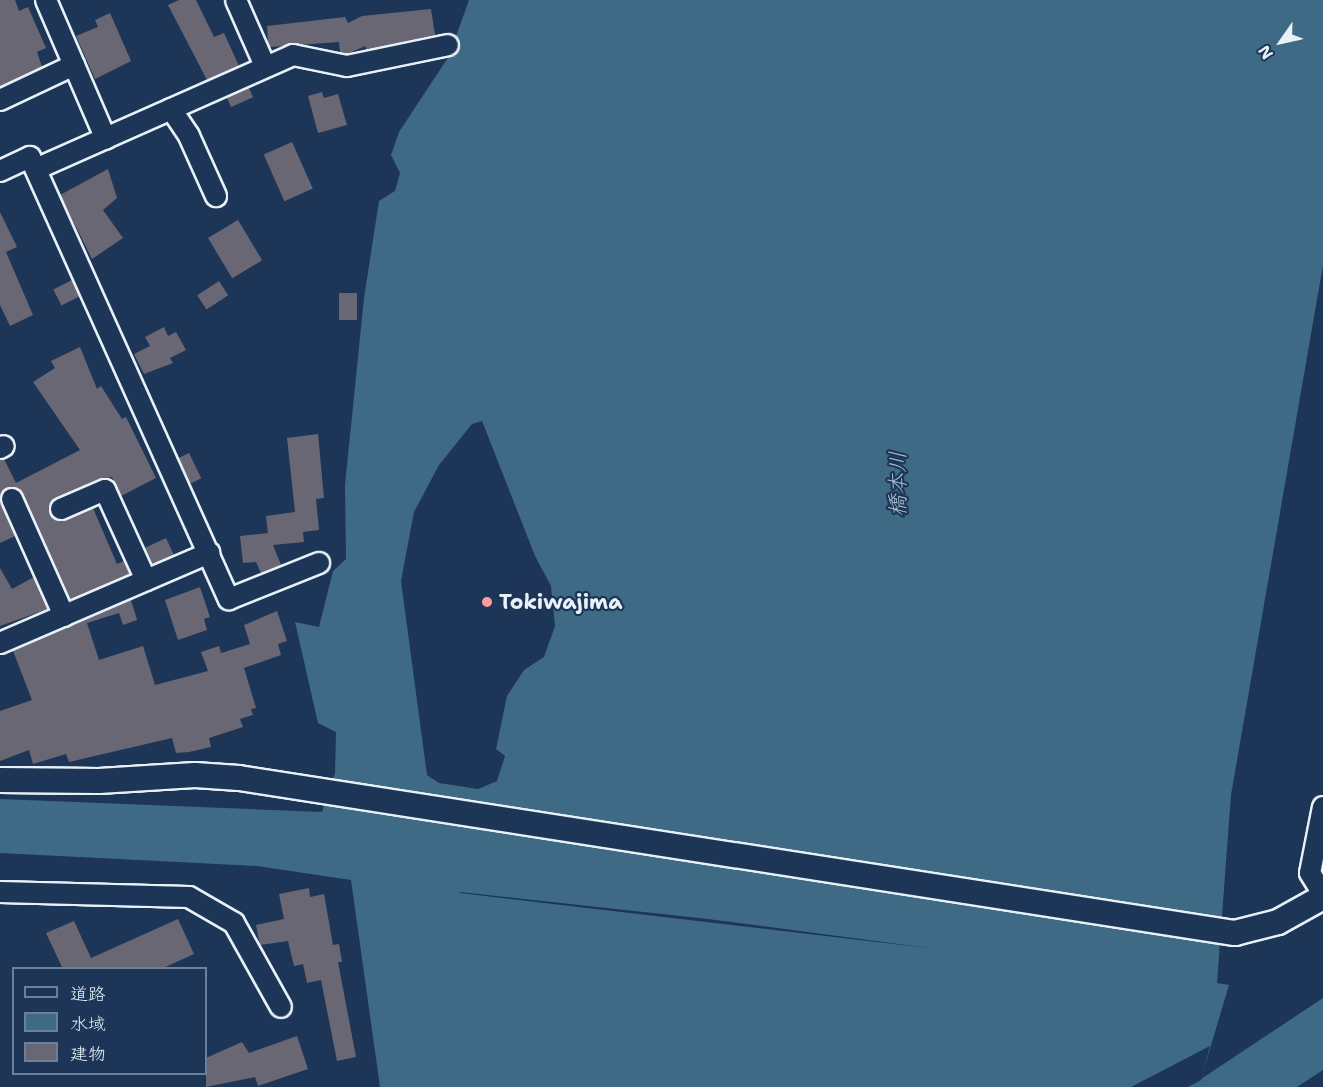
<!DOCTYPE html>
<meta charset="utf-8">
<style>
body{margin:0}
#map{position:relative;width:1323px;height:1087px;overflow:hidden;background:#1d3557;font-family:"Shantell Sans","Klee One",sans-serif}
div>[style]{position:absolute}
.water>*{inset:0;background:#3f6a86}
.pier>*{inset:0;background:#1d3557}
.building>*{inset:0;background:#6a6774;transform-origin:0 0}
.roads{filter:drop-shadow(2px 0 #e8f1f8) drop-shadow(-2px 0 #e8f1f8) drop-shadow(0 2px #e8f1f8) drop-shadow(0 -2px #e8f1f8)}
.minor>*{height:20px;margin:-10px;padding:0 10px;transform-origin:10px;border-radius:10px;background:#1d3557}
.tertiary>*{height:24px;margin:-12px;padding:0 12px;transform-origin:12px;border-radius:12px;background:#1d3557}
.dots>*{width:16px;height:16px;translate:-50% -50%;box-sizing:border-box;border:3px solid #1d3557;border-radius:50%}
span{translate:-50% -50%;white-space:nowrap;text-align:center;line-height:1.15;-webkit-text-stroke:4.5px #1d3557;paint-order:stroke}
.poi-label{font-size:21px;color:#e8f1f8;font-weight:700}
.left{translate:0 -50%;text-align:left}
.water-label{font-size:22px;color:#adc2d0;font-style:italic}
.legend{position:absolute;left:12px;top:967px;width:195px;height:108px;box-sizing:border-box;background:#1d3557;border:2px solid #6e8097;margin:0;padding:8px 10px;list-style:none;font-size:18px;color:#e8f1f8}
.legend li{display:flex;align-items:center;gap:12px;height:30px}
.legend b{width:30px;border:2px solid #6e8097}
.north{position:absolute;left:1251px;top:12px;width:60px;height:60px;-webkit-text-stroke:4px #1d3557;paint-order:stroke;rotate:236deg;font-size:16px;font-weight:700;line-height:24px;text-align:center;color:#e8f1f8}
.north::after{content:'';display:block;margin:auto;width:21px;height:27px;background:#e8f1f8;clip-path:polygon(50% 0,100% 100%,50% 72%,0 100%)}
</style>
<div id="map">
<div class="water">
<i style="clip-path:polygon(evenodd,469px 0,1323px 0,1323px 265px,1231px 795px,1217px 983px,1229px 985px,1201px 1079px,1323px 998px,1323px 1070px,1297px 1087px,380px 1087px,351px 880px,257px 866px,0 853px,0 799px,322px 812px,335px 773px,336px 732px,318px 723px,295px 622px,319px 627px,333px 571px,346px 559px,345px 485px,364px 298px,379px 201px,395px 191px,400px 173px,391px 155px,399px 132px,449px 56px,469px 0,482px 421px,535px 556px,551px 586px,555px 626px,544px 657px,524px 670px,507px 696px,496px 749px,505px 756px,497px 781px,478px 789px,439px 783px,427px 775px,401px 581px,414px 512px,439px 465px,472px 424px,482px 421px,469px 0,460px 892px,708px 919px,936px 949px,460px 893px,460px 892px)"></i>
</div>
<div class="pier">
<i style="clip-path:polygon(1210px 1046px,1201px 1080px,1188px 1087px,1131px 1087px)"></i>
</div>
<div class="building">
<i style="clip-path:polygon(0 0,15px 0,19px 11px,28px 7px,46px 48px,37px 52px,42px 67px,0 87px)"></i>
<i style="clip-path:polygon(179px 0,196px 0,214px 37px,224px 33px,239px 66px,207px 80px,168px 5px)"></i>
<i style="clip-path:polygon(431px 9px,435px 35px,367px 50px,365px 46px,347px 54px,340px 52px,339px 42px,270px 47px,268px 42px,267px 26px,345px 17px,348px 23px,362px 16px)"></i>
<i style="clip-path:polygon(110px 13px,131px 61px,95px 79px,76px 36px,98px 27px,95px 20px)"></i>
<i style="left:249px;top:88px;width:10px;height:24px;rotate:66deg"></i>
<i style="clip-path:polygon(322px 92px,324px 98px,338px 94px,347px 125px,318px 133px,308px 96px)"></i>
<i style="left:292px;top:142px;width:51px;height:31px;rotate:66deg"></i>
<i style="clip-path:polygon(108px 169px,117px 198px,103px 210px,123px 238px,92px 259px,60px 195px)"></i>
<i style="clip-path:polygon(0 212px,17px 247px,6px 252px,33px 315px,10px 326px,0 305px)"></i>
<i style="left:238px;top:220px;width:47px;height:35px;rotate:59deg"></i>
<i style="left:72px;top:280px;width:18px;height:21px;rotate:63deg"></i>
<i style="left:219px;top:281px;width:17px;height:26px;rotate:57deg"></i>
<i style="left:339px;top:293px;width:18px;height:27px"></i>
<i style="clip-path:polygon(164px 327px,168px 336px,176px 332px,186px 350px,170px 358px,173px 363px,144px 374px,134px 354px,150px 346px,145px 337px)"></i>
<i style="clip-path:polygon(80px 347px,97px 389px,101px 386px,122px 419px,126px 417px,156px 478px,121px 496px,112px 477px,101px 479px,51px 502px,50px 514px,59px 521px,93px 508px,117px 564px,124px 561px,130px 574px,70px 600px,23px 494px,14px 487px,7px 488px,0 498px,15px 536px,0 543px,0 460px,4px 459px,16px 483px,80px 450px,33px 382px,55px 368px,51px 361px)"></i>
<i style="clip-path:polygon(318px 434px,324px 498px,316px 499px,319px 530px,303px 532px,304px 542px,273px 545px,281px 565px,261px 573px,256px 562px,243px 563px,240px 536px,268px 533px,266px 516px,295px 512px,287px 438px)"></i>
<i style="left:189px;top:453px;width:28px;height:12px;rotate:64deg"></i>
<i style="left:166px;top:538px;width:19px;height:23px;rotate:65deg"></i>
<i style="clip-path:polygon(0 568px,12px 589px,34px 577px,48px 609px,0 626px)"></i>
<i style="clip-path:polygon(200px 587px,210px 617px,204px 619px,207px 630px,178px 640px,165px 600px)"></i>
<i style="clip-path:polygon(131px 600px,137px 620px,123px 625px,119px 613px,87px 623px,99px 660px,143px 646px,155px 685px,208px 671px,201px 652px,219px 646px,221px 653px,250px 644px,244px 625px,277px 611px,287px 641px,278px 644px,281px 655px,244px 668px,256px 708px,251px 709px,253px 715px,240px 719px,243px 727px,209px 738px,211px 747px,189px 752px,176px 753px,172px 738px,69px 762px,66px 754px,33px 764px,29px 750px,0 761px,0 711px,32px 700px,13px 651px)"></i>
<i style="clip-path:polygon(309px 888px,310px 897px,324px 894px,333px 945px,339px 944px,342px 962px,338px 962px,356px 1057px,337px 1061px,321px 980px,307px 983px,303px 964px,294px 966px,288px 941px,260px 945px,256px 925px,284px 919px,279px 894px)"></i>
<i style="clip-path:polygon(178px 919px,194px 954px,161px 969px,63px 969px,46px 933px,74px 921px,91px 958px)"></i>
<i style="clip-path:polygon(297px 1036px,308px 1069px,258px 1086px,255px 1077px,206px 1087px,206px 1058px,242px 1042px,249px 1053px)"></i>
</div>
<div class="roads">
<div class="minor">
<i style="left:46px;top:0;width:151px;rotate:66.7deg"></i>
<i style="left:236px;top:0;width:72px;rotate:66.3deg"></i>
<i style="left:0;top:100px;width:82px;rotate:-25.3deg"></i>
<i style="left:171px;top:109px;width:32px;rotate:56deg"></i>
<i style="left:189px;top:136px;width:66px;rotate:65.8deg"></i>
<i style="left:36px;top:169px;width:281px;rotate:-23.9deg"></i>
<i style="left:293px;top:55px;width:55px;rotate:11.5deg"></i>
<i style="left:347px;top:66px;width:103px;rotate:-11.7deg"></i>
<i style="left:0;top:171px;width:33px;rotate:-25deg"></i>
<i style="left:30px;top:157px;width:485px;rotate:65.8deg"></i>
<i style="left:229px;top:599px;width:97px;rotate:-21.8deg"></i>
<i style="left:0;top:448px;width:4px;rotate:-27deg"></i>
<i style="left:12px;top:499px;width:128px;rotate:66deg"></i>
<i style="left:61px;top:509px;width:48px;rotate:-23.4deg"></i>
<i style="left:105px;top:490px;width:99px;rotate:65.5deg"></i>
<i style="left:0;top:643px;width:228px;rotate:-23.3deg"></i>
<i style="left:1323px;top:807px;width:67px;rotate:101.1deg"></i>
<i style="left:1310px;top:873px;width:25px;rotate:58deg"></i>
<i style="left:0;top:892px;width:189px;rotate:1.5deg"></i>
<i style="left:189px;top:897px;width:52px;rotate:30deg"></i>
<i style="left:234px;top:923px;width:96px;rotate:60.8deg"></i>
</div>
<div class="tertiary">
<i style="left:0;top:780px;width:99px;rotate:0.6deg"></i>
<i style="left:99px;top:781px;width:96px;rotate:-3.6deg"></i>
<i style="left:195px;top:775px;width:44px;rotate:3.9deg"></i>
<i style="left:239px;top:778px;width:1008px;rotate:8.85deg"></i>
<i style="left:1235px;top:933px;width:44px;rotate:-14.3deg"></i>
<i style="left:1278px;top:922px;width:51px;rotate:-29.1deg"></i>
</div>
</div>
<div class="dots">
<i style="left:487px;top:602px;background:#ff9aa2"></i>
</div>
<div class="poi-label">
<span class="left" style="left:499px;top:602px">Tokiwajima</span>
</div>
<div class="water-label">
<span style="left:898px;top:484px;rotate:-90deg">橋本川</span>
</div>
<ul class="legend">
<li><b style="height:8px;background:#1d3557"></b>道路</li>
<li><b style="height:16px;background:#3f6a86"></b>水域</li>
<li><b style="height:16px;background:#6a6774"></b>建物</li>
</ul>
<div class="north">N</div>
</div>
